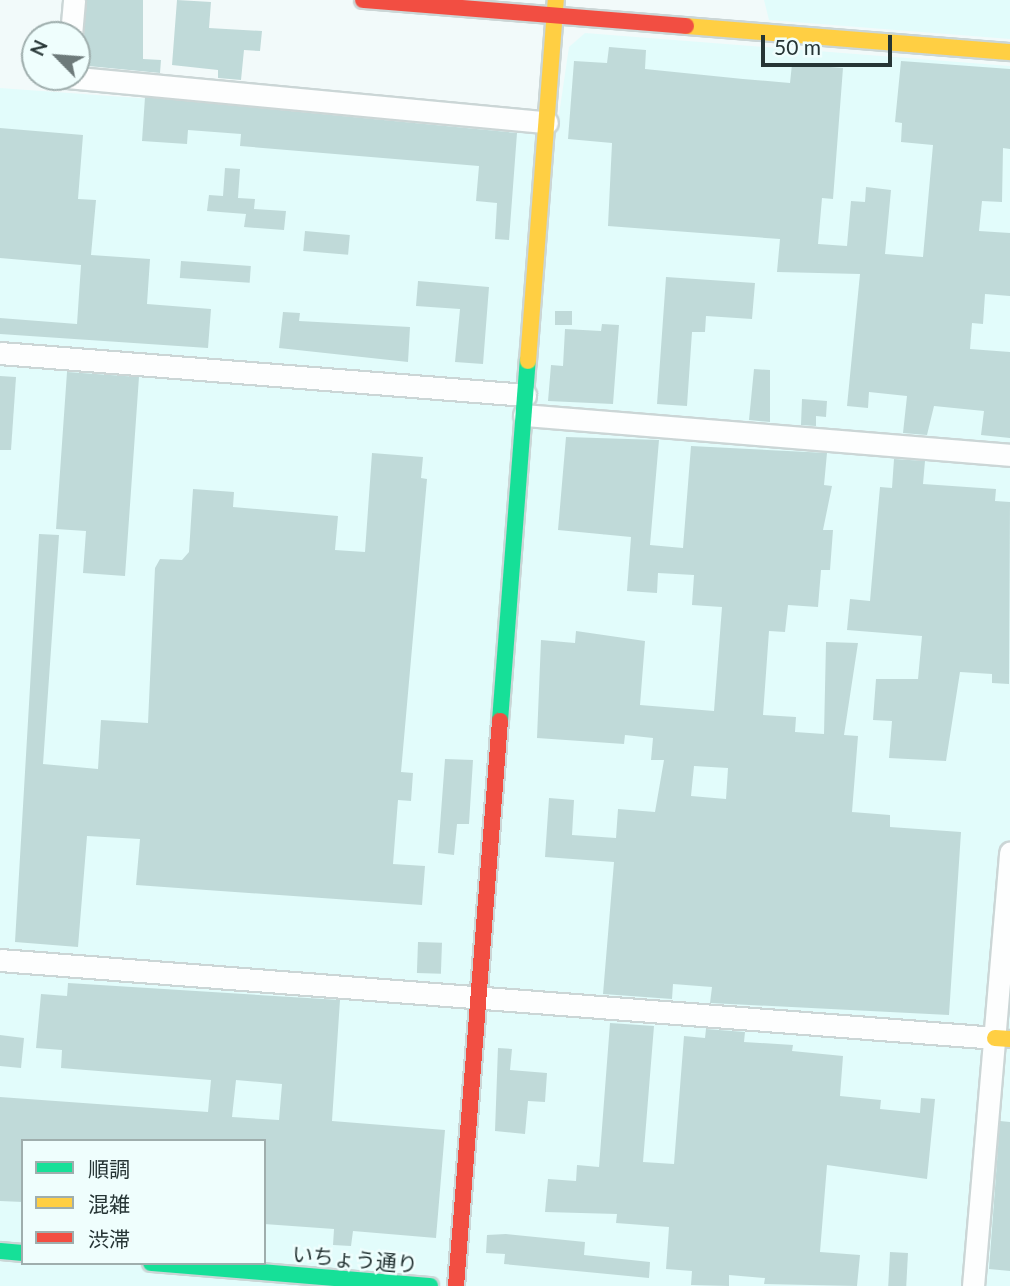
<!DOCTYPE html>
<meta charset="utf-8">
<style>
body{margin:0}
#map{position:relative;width:1010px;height:1286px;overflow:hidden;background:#f2fafa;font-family:Lato,"Noto Sans JP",sans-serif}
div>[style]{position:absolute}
.built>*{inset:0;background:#e2fcfb}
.building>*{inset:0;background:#c0dad9;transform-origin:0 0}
.roads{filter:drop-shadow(2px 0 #cbd6d6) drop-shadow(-2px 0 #cbd6d6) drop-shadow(0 2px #cbd6d6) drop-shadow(0 -2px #cbd6d6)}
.street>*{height:21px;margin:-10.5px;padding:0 10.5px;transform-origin:10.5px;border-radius:10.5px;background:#fdfefe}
.fast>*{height:16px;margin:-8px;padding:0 8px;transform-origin:8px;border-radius:8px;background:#16e098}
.slow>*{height:16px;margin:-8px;padding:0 8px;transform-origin:8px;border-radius:8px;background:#ffcf43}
.jam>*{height:16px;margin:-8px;padding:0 8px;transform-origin:8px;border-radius:8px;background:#f24e42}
span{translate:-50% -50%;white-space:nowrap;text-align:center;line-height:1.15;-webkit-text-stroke:5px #effefd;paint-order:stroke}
.street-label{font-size:21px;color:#263535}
.legend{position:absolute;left:21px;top:1139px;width:245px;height:126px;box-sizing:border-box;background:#effefd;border:2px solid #9faead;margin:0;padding:9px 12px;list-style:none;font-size:21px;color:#263535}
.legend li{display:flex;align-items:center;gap:14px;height:35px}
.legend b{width:35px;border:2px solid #9faead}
.north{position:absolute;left:21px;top:21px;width:70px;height:70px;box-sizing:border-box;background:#effefd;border:2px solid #9faead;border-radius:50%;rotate:295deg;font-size:19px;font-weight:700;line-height:28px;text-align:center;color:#263535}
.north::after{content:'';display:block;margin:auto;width:24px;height:32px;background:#6d7a7a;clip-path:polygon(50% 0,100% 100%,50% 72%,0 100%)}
.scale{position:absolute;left:761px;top:35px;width:131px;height:32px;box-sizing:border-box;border:4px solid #263535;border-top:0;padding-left:9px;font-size:21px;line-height:24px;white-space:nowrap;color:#263535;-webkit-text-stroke:5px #effefd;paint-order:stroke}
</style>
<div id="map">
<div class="built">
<i style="clip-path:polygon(764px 0,1010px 0,1010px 39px,769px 20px)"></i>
<i style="clip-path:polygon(evenodd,585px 33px,1010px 66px,1010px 1286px,0 1286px,0 88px,557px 128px,569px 47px,585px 33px,23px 1141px,264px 1141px,264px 1263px,23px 1263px,23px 1141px)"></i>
</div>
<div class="building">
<i style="clip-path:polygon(87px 0,143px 0,143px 59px,161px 60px,160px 73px,78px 65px)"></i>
<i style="clip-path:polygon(177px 0,211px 2px,209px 28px,262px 31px,260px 51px,244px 50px,241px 80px,218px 78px,218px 70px,172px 65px)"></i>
<i style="clip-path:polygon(609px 47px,646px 50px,645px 69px,743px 79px,790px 83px,792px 64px,843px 68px,833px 199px,822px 198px,818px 244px,847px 246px,851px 201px,865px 202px,866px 187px,891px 190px,885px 254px,923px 257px,933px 145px,901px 142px,902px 123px,895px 122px,901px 61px,1010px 69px,1010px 149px,1003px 148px,1002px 202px,982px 201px,979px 231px,1010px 233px,1010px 296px,985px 294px,983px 324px,972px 323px,970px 349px,1010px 352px,1010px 438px,981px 435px,984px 411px,934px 406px,927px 435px,903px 433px,907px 396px,869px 392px,868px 408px,847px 406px,860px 274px,777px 272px,780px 239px,608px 226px,612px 143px,568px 139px,574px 61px,607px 63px)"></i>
<i style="clip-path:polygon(145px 97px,517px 133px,509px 240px,495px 239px,497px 203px,476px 201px,479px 166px,240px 146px,241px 134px,188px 130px,187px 144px,142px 141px)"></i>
<i style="clip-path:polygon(0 128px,83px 135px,78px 199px,96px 200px,91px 255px,150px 259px,147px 304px,211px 309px,208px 348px,0 334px,0 318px,77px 324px,81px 265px,0 258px)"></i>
<i style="clip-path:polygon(225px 168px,240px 169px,238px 198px,255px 199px,254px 209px,286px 211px,284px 230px,244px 227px,246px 214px,207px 211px,209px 195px,223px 196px)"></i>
<i style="left:305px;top:231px;width:45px;height:20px;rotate:5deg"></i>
<i style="left:181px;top:261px;width:70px;height:17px;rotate:4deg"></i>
<i style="clip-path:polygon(666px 277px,755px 283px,752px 319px,706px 316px,705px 332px,692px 332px,687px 406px,657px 404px)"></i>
<i style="clip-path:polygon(418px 281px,489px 287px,483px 364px,455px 362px,460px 309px,416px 306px)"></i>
<i style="left:555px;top:311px;width:17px;height:14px"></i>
<i style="clip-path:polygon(283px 312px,300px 313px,299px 321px,410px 327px,408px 362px,279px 348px)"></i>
<i style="clip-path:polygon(602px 324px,619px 325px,613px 404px,548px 401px,551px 365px,563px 366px,565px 329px,601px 331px)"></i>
<i style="clip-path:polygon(754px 369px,770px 370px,770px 422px,749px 420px)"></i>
<i style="clip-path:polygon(67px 372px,139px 377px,125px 576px,83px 573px,86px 531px,56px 529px)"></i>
<i style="clip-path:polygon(0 376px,16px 377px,11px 450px,0 450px)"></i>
<i style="clip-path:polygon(802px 399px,827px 401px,826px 417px,816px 416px,816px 426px,801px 425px)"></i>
<i style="clip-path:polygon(evenodd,566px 437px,659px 440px,650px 545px,683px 548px,691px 446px,827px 453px,824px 485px,832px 486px,823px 530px,833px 530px,830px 570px,821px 570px,818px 607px,788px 605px,785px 632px,769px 631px,763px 715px,796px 717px,795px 732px,824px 734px,826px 642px,858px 643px,844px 735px,858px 736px,852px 812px,890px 815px,890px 827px,961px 832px,949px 1015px,710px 1003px,712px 987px,673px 984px,672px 999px,603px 994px,614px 862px,545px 857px,549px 798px,574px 800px,572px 835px,616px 838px,618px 809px,655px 812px,664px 760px,651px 760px,653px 738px,625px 735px,624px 744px,537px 738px,541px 640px,575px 643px,576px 631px,645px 641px,640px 705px,714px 711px,722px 607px,692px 605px,694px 575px,658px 573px,657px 593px,627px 591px,631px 537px,558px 530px,566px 437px,694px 766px,728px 768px,726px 799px,691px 796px,694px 766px)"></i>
<i style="clip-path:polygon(372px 453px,423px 457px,421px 478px,427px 479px,401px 772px,413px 773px,411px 801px,398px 800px,393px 864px,425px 866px,422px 905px,136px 885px,140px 839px,87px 836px,78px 947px,15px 942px,39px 534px,59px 535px,43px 764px,98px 769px,101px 720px,148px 723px,155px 568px,160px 559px,182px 560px,189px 552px,193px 489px,234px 492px,233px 507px,338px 516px,335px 550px,365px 552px)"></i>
<i style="clip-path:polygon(894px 459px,925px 461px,923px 484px,996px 489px,995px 501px,1010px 502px,1009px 684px,992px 683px,992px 674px,960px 672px,946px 761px,889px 758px,892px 721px,873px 720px,876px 679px,918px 679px,922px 636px,847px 630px,850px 599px,870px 601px,880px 487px,892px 488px)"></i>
<i style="clip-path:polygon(445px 759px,473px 760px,469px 824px,457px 824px,454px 855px,438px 853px)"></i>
<i style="left:418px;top:942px;width:24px;height:31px;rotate:2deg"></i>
<i style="clip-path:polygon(evenodd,68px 983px,340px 1000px,332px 1121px,445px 1130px,436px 1238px,353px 1231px,351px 1246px,333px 1245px,334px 1229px,264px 1224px,264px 1141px,23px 1141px,23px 1202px,0 1201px,0 1097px,208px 1112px,211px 1080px,61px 1068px,62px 1050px,36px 1048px,41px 994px,67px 996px,68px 983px,236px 1080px,282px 1084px,279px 1120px,232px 1117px,236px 1080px)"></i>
<i style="clip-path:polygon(610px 1023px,654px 1026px,643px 1162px,674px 1164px,684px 1036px,705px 1038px,706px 1029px,745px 1032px,744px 1042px,793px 1045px,792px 1051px,843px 1056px,840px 1096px,881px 1100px,880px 1109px,920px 1113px,921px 1098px,935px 1099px,927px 1179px,827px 1165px,820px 1252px,860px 1255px,857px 1286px,764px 1284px,765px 1278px,729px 1275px,729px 1286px,691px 1285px,692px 1271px,666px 1269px,669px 1227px,616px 1223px,617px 1214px,545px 1212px,548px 1179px,576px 1181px,577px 1165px,599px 1167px)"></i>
<i style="clip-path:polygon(0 1035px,24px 1038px,21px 1068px,0 1066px)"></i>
<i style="clip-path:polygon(498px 1048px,512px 1049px,510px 1070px,547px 1073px,545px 1102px,528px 1101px,525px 1134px,495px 1131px)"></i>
<i style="clip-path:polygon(1000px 1121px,1010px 1122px,1010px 1271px,989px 1269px)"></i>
<i style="clip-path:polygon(506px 1234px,585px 1242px,584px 1255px,650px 1262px,649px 1278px,504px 1264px,505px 1254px,486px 1253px,487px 1235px)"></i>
<i style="left:890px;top:1252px;width:18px;height:34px;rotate:3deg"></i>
</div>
<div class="roads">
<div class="street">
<i style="left:71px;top:35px;width:35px;rotate:-85deg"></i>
<i style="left:67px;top:77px;width:482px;rotate:5.4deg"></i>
<i style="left:0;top:353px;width:527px;rotate:4.57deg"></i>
<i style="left:524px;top:415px;width:488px;rotate:4.7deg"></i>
<i style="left:0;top:960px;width:998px;rotate:4.48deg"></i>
<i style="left:973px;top:1286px;width:435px;rotate:-85.1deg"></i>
</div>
<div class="fast">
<i style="left:500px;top:721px;width:361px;rotate:-85.6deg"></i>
<i style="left:0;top:1251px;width:23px;rotate:5deg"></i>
<i style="left:151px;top:1263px;width:280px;rotate:4.7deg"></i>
</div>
<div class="slow">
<i style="left:686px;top:26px;width:325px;rotate:4.6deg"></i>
<i style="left:528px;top:361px;width:362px;rotate:-85.6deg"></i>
<i style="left:995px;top:1038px;width:15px;rotate:4deg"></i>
</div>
<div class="jam">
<i style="left:363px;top:0;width:324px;rotate:4.6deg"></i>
<i style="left:456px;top:1286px;width:567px;rotate:-85.55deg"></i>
</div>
</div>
<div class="street-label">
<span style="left:355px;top:1259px;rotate:5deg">いちょう通り</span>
</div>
<ul class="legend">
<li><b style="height:9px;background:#16e098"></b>順調</li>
<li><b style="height:9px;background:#ffcf43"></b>混雑</li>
<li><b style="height:9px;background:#f24e42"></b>渋滞</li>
</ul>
<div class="north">N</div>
<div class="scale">50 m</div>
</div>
